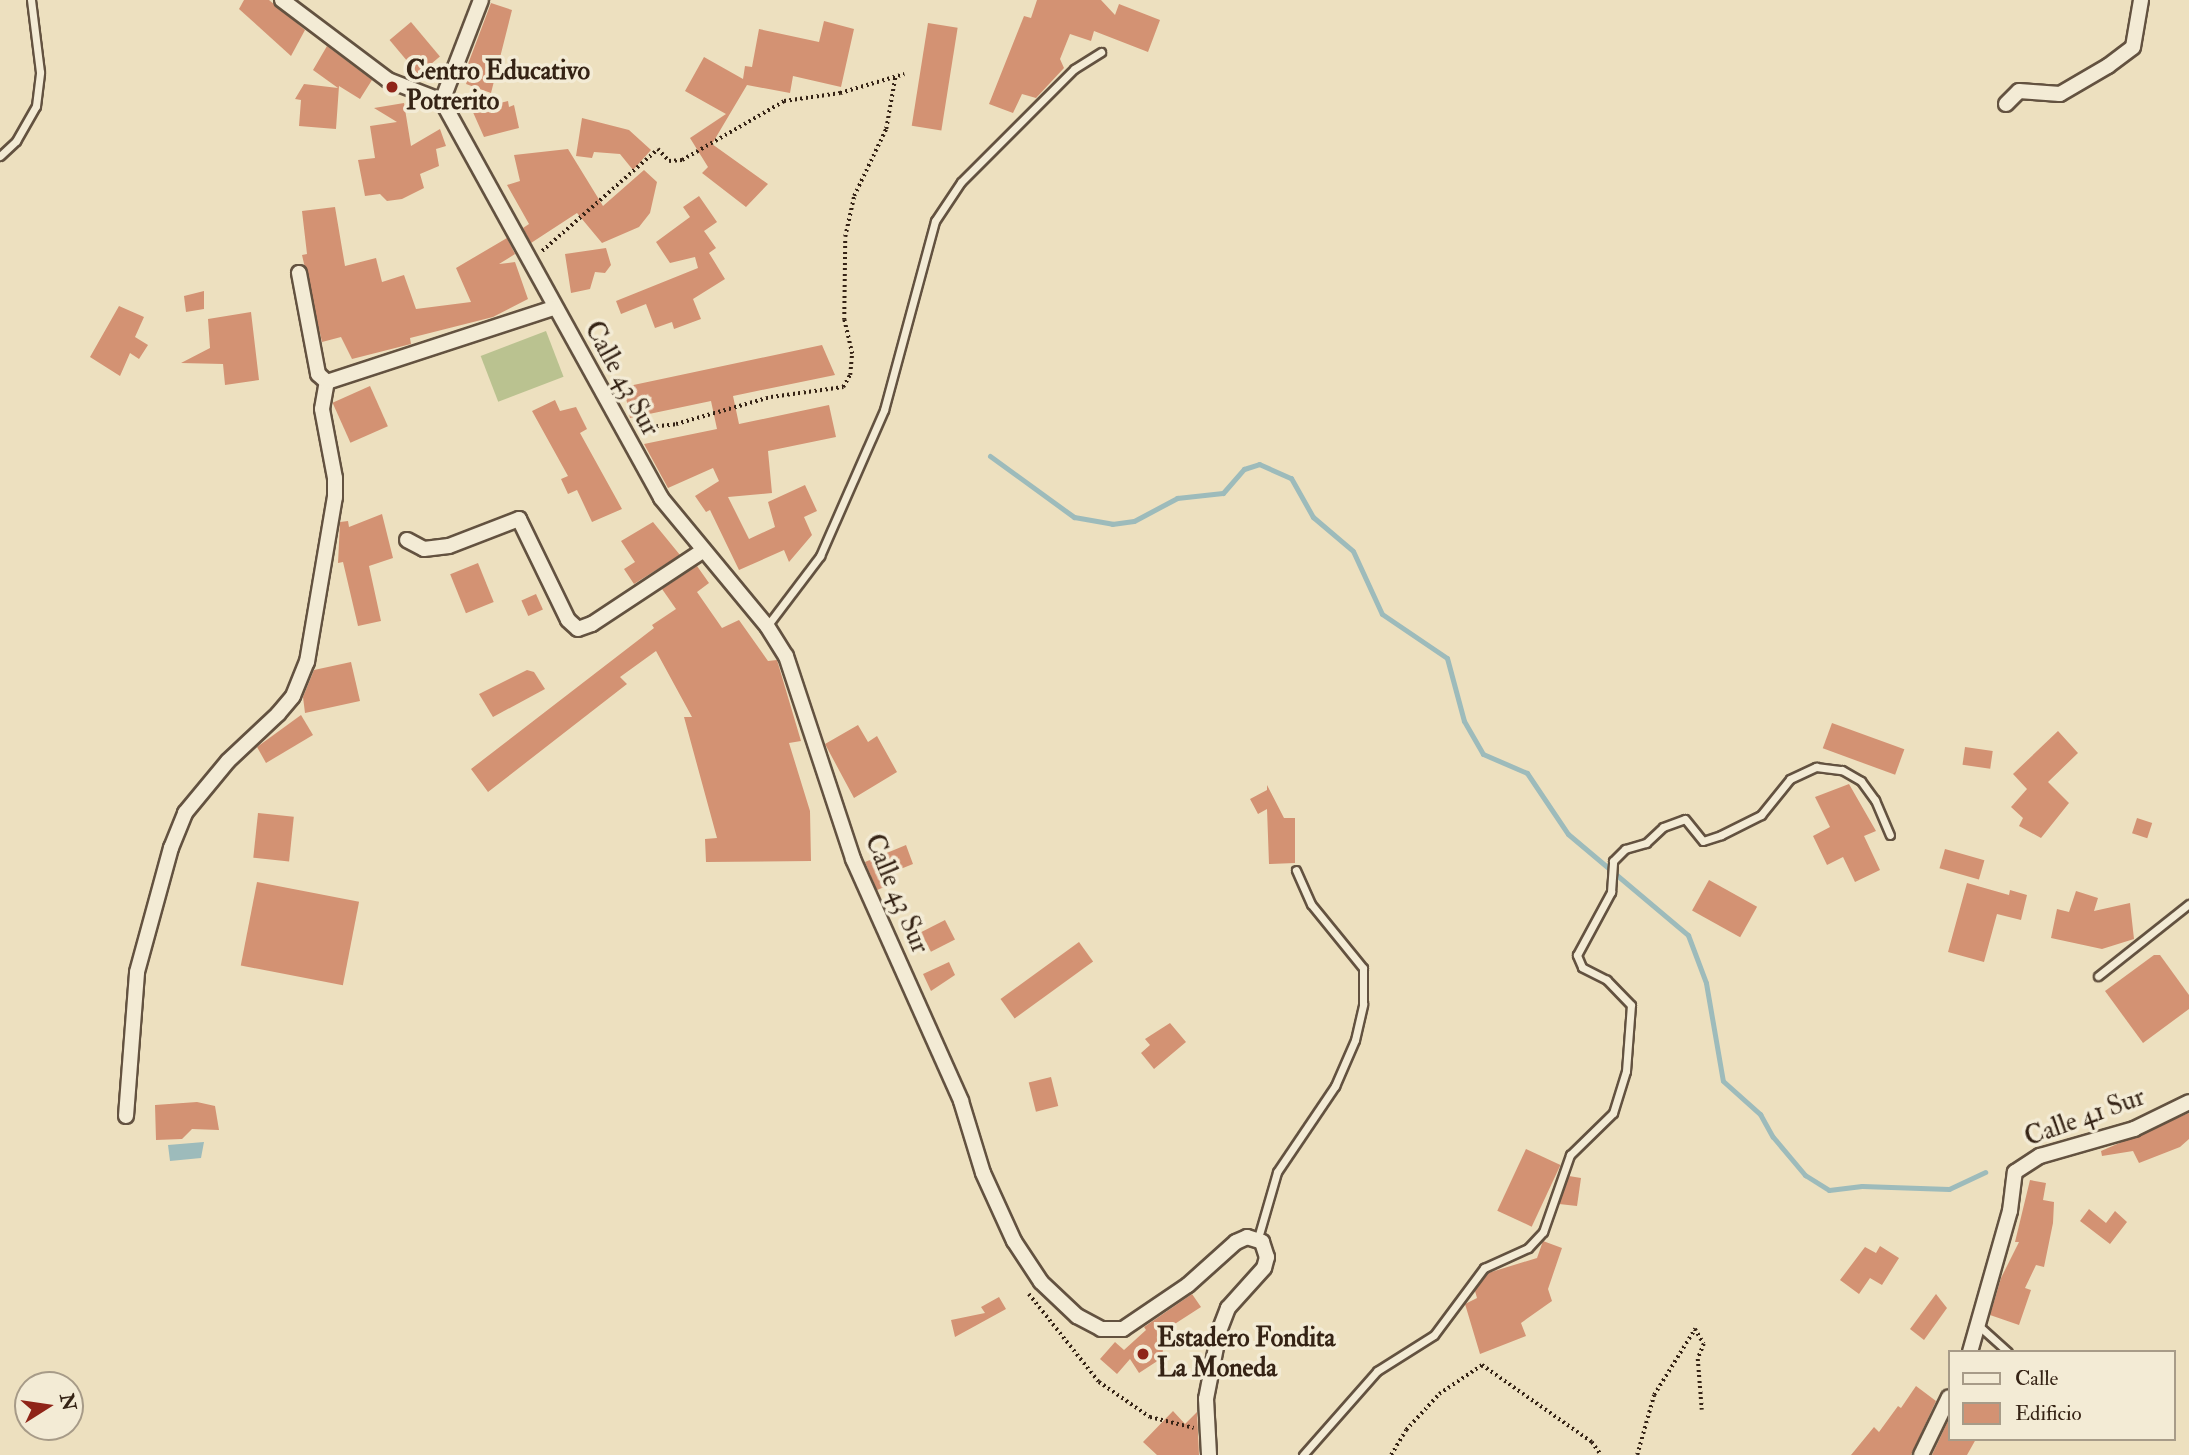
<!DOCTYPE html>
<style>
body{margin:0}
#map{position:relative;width:2189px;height:1455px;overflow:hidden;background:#ede0bf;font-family:"IM FELL Double Pica",serif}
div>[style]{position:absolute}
.green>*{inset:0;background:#bac290;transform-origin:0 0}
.water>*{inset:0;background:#9dbbbb}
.stream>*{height:5px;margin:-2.5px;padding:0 2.5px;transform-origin:2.5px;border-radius:2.5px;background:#9dbbbb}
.building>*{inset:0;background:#d39273;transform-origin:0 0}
.path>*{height:3.5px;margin-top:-1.75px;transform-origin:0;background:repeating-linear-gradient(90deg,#352315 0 2px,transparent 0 5.5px)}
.roads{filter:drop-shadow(2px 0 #635240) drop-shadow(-2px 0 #635240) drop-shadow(0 2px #635240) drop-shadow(0 -2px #635240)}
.lane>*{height:7px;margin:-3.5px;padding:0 3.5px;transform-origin:3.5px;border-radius:3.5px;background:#f3ebd5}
.street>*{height:14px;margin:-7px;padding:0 7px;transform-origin:7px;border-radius:7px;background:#f3ebd5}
.dots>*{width:19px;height:19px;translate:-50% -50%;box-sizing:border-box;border:4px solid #f3ebd5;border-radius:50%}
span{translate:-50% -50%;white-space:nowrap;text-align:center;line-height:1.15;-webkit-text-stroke:7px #f3ebd5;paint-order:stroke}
.poi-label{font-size:26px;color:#352315;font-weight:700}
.left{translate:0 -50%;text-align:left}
.street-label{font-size:26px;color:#352315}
.legend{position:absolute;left:1948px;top:1350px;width:228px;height:91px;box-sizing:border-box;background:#f3ebd5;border:2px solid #a79b88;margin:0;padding:9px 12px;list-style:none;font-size:21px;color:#352315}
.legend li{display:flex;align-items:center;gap:14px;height:35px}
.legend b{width:35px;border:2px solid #a79b88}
.north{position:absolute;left:14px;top:1371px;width:70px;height:70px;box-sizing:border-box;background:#f3ebd5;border:2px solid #a79b88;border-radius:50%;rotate:78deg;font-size:19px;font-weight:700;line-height:28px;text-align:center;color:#352315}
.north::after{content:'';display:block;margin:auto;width:24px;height:32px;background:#8f2418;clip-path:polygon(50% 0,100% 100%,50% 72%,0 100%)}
</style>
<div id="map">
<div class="green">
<i style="left:546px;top:331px;width:49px;height:70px;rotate:69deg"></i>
</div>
<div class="water">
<i style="clip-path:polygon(204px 1142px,201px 1158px,170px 1161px,168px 1145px)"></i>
</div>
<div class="stream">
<i style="left:990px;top:456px;width:104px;rotate:36deg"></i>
<i style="left:1074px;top:517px;width:39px;rotate:10deg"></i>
<i style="left:1112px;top:524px;width:22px;rotate:-8deg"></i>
<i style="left:1134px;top:521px;width:49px;rotate:-28.1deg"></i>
<i style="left:1177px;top:498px;width:46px;rotate:-6.2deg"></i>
<i style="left:1223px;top:493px;width:32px;rotate:-49deg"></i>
<i style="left:1244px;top:469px;width:16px;rotate:-18deg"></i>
<i style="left:1259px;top:464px;width:35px;rotate:24deg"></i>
<i style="left:1291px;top:478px;width:45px;rotate:60.6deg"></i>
<i style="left:1313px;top:517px;width:52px;rotate:40.4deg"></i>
<i style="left:1353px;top:551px;width:69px;rotate:65.3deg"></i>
<i style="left:1382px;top:614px;width:78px;rotate:34.1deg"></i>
<i style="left:1447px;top:658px;width:65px;rotate:74.9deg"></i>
<i style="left:1464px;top:721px;width:38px;rotate:60deg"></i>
<i style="left:1483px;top:754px;width:48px;rotate:23.4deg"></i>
<i style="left:1527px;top:773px;width:73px;rotate:56.1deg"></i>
<i style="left:1568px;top:834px;width:157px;rotate:40.1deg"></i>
<i style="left:1688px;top:935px;width:51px;rotate:69.4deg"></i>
<i style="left:1706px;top:983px;width:99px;rotate:80.2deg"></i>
<i style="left:1723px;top:1081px;width:50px;rotate:41.7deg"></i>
<i style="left:1760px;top:1114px;width:26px;rotate:61deg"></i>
<i style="left:1773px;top:1137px;width:50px;rotate:49.9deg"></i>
<i style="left:1805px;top:1175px;width:28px;rotate:32deg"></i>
<i style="left:1829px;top:1190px;width:33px;rotate:-7deg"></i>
<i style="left:1862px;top:1186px;width:87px;rotate:2deg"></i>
<i style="left:1949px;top:1189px;width:40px;rotate:-25deg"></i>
</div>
<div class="building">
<i style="clip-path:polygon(244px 0,269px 0,305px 30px,291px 56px,239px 9px)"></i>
<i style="clip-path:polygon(1037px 0,1101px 0,1115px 15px,1119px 4px,1160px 20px,1148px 52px,1094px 31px,1091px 41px,1070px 34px,1060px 59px,1064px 68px,1036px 98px,1022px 94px,1013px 113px,989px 104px,1024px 16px,1031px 18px)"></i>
<i style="clip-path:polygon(491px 3px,512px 10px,491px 93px,466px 84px,470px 73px,465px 72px)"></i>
<i style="clip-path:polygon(824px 21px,854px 29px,841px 87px,793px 76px,790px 93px,747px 85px,712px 144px,768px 184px,746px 207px,702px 173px,708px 167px,690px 138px,726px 114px,685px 91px,704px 57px,743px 79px,745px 66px,752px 67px,759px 29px,819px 42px)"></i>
<i style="left:411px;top:22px;width:45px;height:28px;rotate:50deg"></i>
<i style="left:928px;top:23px;width:30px;height:104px;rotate:9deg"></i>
<i style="clip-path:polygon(327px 46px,372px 80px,360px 99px,339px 86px,336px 129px,299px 126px,301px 100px,295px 99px,304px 84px,338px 88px,313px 70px)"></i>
<i style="clip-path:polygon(508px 101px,509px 107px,514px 105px,519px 128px,484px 137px,472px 110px)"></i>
<i style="clip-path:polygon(404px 103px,411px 146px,440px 129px,446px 146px,436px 149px,439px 166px,420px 174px,424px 188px,402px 199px,387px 201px,380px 194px,365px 196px,358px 160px,375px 158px,370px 126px,397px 122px,374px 108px)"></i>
<i style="clip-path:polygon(582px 118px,629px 130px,651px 150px,633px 170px,620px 154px,594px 152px,592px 158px,576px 156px)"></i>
<i style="clip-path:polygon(568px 149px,603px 206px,644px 170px,657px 182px,650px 213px,639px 227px,602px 243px,577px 213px,531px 243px,523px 228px,529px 224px,507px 185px,520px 181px,514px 155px)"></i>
<i style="clip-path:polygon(699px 196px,717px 222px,704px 231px,716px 248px,709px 253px,725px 279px,693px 299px,701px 319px,674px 329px,672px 322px,655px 328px,646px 304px,621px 314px,616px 301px,698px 268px,695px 257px,670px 263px,656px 242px,690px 217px,683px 207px)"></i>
<i style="clip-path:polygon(335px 207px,345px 266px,376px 258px,382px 282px,404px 275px,416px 309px,471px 302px,456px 268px,507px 238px,515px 254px,499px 264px,515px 262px,528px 299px,493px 317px,410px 338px,411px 344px,352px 359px,341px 337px,322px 342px,302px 255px,307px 254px,302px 211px)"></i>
<i style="clip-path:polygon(606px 248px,611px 265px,605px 273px,595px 272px,590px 289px,571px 293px,565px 254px)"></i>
<i style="clip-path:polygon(204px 291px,204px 309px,186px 312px,184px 296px)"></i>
<i style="clip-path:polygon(119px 306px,144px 317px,135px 337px,148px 345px,139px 359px,130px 353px,120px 376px,90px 357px)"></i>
<i style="clip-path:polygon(251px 312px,259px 380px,225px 385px,223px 364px,181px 363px,210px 348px,208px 319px)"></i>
<i style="clip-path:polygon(822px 345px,835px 375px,733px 396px,739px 424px,829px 405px,836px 437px,768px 451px,772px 493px,728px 497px,749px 539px,775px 527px,768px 502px,805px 485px,817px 511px,804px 517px,812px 535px,789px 562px,784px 550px,739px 570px,710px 510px,706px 512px,695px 496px,719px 481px,713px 468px,668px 488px,644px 444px,717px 429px,711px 401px,630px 418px,624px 387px)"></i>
<i style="left:370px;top:386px;width:44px;height:41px;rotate:66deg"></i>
<i style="clip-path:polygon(555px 400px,560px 411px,576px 407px,587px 429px,580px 433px,622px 509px,592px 522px,577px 490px,568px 494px,561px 479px,568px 476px,532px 411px)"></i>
<i style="clip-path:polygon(382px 514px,393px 558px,369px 566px,381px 621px,358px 626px,343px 562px,338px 563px,340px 522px,348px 521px,349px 527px)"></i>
<i style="clip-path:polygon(653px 522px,680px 555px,634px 584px,624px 569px,635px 562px,621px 541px)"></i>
<i style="left:478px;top:563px;width:42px;height:30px;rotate:68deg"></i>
<i style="clip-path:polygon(697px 566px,709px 583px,697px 592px,722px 628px,739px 620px,768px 661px,777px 660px,801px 741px,789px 743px,810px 811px,811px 861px,706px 862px,705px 839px,717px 838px,684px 717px,692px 717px,656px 651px,620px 677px,627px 684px,488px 792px,471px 769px,654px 628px,652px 625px,676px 609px,662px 589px)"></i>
<i style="left:536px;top:594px;width:17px;height:16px;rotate:66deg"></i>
<i style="clip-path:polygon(351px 662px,360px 701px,305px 713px,303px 697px,314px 670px)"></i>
<i style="clip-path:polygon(527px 670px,534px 672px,545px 689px,493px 717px,479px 694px)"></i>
<i style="clip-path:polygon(301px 715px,313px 735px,266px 763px,257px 747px)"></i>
<i style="left:1832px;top:723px;width:77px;height:27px;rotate:20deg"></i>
<i style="clip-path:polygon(858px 725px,868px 742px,877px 736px,897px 772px,854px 798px,825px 744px)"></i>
<i style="clip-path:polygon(2058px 731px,2078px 753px,2048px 782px,2069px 803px,2041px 838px,2019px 826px,2023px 818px,2011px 807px,2027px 789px,2013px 774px)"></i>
<i style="left:1965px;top:747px;width:28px;height:18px;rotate:8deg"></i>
<i style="clip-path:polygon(1849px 784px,1876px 831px,1864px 836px,1880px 870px,1855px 882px,1843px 857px,1827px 865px,1813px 836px,1830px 827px,1815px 797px)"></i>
<i style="clip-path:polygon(1267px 785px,1284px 818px,1295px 818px,1295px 863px,1269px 864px,1267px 809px,1258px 814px,1250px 799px,1267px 790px)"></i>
<i style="left:258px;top:813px;width:36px;height:45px;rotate:6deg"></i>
<i style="left:2137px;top:818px;width:16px;height:16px;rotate:18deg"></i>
<i style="clip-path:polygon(906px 845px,913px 864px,893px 872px,897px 882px,877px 890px,865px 862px)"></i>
<i style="left:1945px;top:849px;width:41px;height:20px;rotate:16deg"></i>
<i style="left:1709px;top:880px;width:55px;height:35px;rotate:29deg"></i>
<i style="left:257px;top:882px;width:104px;height:85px;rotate:11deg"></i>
<i style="clip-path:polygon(1967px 883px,2009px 895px,2010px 890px,2027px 895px,2021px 920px,1997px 914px,1984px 962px,1948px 952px)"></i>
<i style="clip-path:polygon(2076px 891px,2098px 898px,2094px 911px,2130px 903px,2134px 939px,2102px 949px,2051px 938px,2057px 909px,2069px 912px)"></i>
<i style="left:945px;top:920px;width:22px;height:27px;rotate:63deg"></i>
<i style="left:1079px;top:942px;width:24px;height:97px;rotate:54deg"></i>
<i style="clip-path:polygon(2154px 955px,2160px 955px,2189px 995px,2189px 1009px,2143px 1043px,2105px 991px)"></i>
<i style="clip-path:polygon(949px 962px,955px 975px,931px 991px,923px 974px)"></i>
<i style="clip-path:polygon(1170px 1023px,1186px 1042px,1154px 1069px,1141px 1053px,1150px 1045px,1145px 1039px)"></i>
<i style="left:1051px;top:1077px;width:30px;height:23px;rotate:76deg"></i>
<i style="clip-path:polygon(197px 1102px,215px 1106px,219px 1130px,192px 1129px,182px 1139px,156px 1140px,155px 1105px)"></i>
<i style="clip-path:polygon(2189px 1113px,2189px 1139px,2180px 1147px,2139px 1163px,2133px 1151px,2102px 1156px,2101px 1151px)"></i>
<i style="left:1526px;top:1149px;width:38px;height:68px;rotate:25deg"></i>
<i style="clip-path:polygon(1569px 1176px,1581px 1178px,1577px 1206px,1559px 1204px)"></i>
<i style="clip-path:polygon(2030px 1180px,2046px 1183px,2043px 1200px,2054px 1202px,2053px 1223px,2044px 1267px,2036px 1265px,2025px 1288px,2031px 1290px,2019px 1325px,1990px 1315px,2001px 1278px,2019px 1242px,2015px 1242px)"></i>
<i style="clip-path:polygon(2089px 1209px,2106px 1223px,2115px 1211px,2127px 1222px,2110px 1244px,2080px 1221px)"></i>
<i style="clip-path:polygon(1543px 1241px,1562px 1248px,1548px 1289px,1552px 1301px,1521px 1323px,1526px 1336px,1480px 1354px,1465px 1304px,1477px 1298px,1475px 1291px,1488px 1273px,1537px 1258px)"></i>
<i style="clip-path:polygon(1880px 1246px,1899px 1258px,1882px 1285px,1870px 1278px,1859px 1294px,1840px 1280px,1865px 1247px,1876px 1253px)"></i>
<i style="clip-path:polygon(1192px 1294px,1201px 1307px,1170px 1327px,1176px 1340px,1163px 1349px,1162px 1358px,1139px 1373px,1130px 1359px,1117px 1374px,1100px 1359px,1115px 1342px,1124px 1350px,1146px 1330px,1144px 1327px)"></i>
<i style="clip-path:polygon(1936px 1294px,1947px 1308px,1924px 1340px,1910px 1329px)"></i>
<i style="clip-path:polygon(999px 1297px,1006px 1309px,955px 1337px,951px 1320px,985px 1313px,981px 1307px)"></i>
<i style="clip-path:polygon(1916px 1386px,1936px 1401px,1911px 1455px,1851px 1455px,1874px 1427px,1879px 1432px,1898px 1406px,1901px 1408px)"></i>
<i style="clip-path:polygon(1173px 1411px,1185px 1424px,1197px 1412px,1199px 1455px,1157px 1455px,1143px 1442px)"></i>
<i style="clip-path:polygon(1949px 1419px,1949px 1439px,1976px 1439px,1967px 1455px,1932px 1455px)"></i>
</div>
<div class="path">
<i style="left:542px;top:251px;width:154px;rotate:-41.3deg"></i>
<i style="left:658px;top:149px;width:16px;rotate:47deg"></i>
<i style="left:669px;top:161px;width:13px;rotate:-4deg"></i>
<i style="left:682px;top:160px;width:118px;rotate:-30deg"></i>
<i style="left:784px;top:101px;width:57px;rotate:-8.1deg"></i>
<i style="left:840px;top:93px;width:67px;rotate:-16.5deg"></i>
<i style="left:640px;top:428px;width:36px;rotate:-6deg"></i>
<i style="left:676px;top:424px;width:99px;rotate:-15.9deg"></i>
<i style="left:771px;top:397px;width:73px;rotate:-7.9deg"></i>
<i style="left:843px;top:387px;width:14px;rotate:-60deg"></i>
<i style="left:850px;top:375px;width:21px;rotate:-85deg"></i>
<i style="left:852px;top:354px;width:35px;rotate:-103deg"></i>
<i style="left:844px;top:320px;width:83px;rotate:-89.3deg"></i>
<i style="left:845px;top:237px;width:42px;rotate:-77.6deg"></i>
<i style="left:854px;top:196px;width:74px;rotate:-64.5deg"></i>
<i style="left:886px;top:129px;width:52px;rotate:-80deg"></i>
<i style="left:1029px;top:1294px;width:112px;rotate:51.5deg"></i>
<i style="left:1099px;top:1382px;width:62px;rotate:34.5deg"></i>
<i style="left:1150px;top:1417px;width:45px;rotate:14deg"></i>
<i style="left:1391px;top:1455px;width:29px;rotate:-59deg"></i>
<i style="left:1406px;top:1430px;width:49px;rotate:-47.5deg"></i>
<i style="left:1439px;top:1394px;width:52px;rotate:-34deg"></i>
<i style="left:1482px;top:1365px;width:134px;rotate:35deg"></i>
<i style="left:1592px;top:1442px;width:16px;rotate:55deg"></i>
<i style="left:1637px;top:1455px;width:62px;rotate:-74.2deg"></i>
<i style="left:1654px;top:1395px;width:78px;rotate:-58.2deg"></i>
<i style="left:1695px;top:1329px;width:17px;rotate:59deg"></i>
<i style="left:1704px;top:1344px;width:16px;rotate:112deg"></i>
<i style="left:1698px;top:1359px;width:51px;rotate:85.5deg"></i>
</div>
<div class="roads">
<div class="lane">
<i style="left:0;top:156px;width:22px;rotate:-43deg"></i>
<i style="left:16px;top:141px;width:40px;rotate:-60.3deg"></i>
<i style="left:36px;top:106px;width:34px;rotate:-83deg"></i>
<i style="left:40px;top:72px;width:73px;rotate:-97.1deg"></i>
<i style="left:767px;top:626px;width:88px;rotate:-52.9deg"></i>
<i style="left:820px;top:556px;width:159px;rotate:-66.3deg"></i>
<i style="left:884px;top:410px;width:196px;rotate:-74.9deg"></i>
<i style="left:935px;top:221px;width:47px;rotate:-56.3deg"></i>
<i style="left:961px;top:182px;width:160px;rotate:-45deg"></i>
<i style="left:1074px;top:69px;width:32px;rotate:-32deg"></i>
<i style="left:2098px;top:976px;width:116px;rotate:-38.4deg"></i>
<i style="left:1258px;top:1238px;width:69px;rotate:-73.9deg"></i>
<i style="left:1277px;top:1172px;width:104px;rotate:-56deg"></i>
<i style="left:1335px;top:1086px;width:50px;rotate:-66.5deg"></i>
<i style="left:1355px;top:1040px;width:37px;rotate:-77deg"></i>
<i style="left:1363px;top:1004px;width:36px;rotate:-90deg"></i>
<i style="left:1363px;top:968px;width:82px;rotate:-129.1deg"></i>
<i style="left:1311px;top:904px;width:37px;rotate:-114deg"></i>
<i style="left:1978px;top:1325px;width:40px;rotate:42deg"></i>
<i style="left:1303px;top:1455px;width:112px;rotate:-48.6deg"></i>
<i style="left:1377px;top:1371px;width:67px;rotate:-32.3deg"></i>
<i style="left:1434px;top:1335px;width:84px;rotate:-53.3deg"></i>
<i style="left:1484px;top:1268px;width:48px;rotate:-24.4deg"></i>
<i style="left:1528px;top:1248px;width:22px;rotate:-47deg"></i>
<i style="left:1543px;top:1232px;width:82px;rotate:-70.7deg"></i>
<i style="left:1570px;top:1155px;width:60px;rotate:-44.3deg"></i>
<i style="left:1613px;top:1113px;width:44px;rotate:-72.8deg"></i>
<i style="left:1626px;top:1071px;width:66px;rotate:-85.7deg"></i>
<i style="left:1631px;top:1005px;width:35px;rotate:-134deg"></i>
<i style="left:1607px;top:980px;width:28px;rotate:-153deg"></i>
<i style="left:1582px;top:967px;width:13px;rotate:-113deg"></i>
<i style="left:1577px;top:955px;width:72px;rotate:-61.6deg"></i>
<i style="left:1611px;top:892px;width:31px;rotate:-86deg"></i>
<i style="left:1613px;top:861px;width:17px;rotate:-45deg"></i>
<i style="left:1625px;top:849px;width:22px;rotate:-16deg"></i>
<i style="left:1646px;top:843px;width:23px;rotate:-43deg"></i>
<i style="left:1663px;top:827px;width:23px;rotate:-20deg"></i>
<i style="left:1685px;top:819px;width:28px;rotate:51deg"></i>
<i style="left:1703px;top:841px;width:19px;rotate:-18deg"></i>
<i style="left:1721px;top:835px;width:45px;rotate:-26.6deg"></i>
<i style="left:1761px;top:815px;width:46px;rotate:-51.1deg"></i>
<i style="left:1790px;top:779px;width:29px;rotate:-25deg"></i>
<i style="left:1816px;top:767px;width:26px;rotate:7deg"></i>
<i style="left:1842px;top:770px;width:22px;rotate:30deg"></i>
<i style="left:1861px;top:781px;width:24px;rotate:54deg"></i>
<i style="left:1875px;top:800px;width:38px;rotate:67deg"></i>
</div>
<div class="street">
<i style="left:282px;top:0;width:133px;rotate:37deg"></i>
<i style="left:388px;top:80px;width:58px;rotate:21.3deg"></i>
<i style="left:442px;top:101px;width:453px;rotate:61.1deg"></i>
<i style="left:661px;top:498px;width:166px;rotate:50.4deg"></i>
<i style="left:767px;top:626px;width:36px;rotate:58deg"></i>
<i style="left:786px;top:656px;width:214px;rotate:71.7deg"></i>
<i style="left:853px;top:859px;width:265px;rotate:65.9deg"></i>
<i style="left:961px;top:1101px;width:75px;rotate:73deg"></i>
<i style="left:983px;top:1173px;width:75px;rotate:65.5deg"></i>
<i style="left:1014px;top:1241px;width:49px;rotate:56.6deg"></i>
<i style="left:1041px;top:1282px;width:50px;rotate:43.4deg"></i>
<i style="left:1077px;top:1316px;width:27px;rotate:28deg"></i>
<i style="left:1101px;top:1329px;width:22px"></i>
<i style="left:1123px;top:1329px;width:78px;rotate:-34.1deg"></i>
<i style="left:1188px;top:1285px;width:64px;rotate:-41.9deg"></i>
<i style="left:1236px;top:1242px;width:12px;rotate:-24deg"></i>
<i style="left:1247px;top:1237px;width:16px;rotate:18deg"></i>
<i style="left:1262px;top:1242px;width:16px;rotate:72deg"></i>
<i style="left:1267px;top:1257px;width:11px;rotate:105deg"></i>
<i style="left:1264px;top:1268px;width:54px;rotate:132deg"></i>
<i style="left:1228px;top:1308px;width:26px;rotate:111deg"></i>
<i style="left:1219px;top:1332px;width:68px;rotate:101deg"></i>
<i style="left:1206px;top:1399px;width:56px;rotate:86.9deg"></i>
<i style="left:442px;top:101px;width:108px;rotate:-68.9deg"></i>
<i style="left:2006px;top:104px;width:18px;rotate:-45deg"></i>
<i style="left:2019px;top:91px;width:41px;rotate:4.2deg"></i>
<i style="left:2060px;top:94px;width:56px;rotate:-30.3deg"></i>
<i style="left:2108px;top:66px;width:31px;rotate:-37deg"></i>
<i style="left:2133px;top:47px;width:48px;rotate:-80.3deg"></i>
<i style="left:299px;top:273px;width:103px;rotate:79.3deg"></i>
<i style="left:318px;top:374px;width:12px;rotate:42deg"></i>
<i style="left:407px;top:540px;width:19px;rotate:28deg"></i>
<i style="left:424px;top:549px;width:25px;rotate:-7deg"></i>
<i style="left:449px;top:546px;width:75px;rotate:-21.1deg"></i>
<i style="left:519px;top:519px;width:112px;rotate:64.1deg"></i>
<i style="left:568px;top:620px;width:13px;rotate:42deg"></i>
<i style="left:578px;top:629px;width:15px;rotate:-20deg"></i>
<i style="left:592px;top:624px;width:134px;rotate:-33.5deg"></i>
<i style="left:126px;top:1116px;width:144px;rotate:-85.6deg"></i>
<i style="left:137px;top:972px;width:129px;rotate:-74.7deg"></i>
<i style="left:171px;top:848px;width:38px;rotate:-68deg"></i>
<i style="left:185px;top:813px;width:67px;rotate:-50.4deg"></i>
<i style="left:228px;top:761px;width:69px;rotate:-43.2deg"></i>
<i style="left:278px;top:714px;width:23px;rotate:-50deg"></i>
<i style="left:293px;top:696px;width:37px;rotate:-68deg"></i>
<i style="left:307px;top:662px;width:167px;rotate:-80.4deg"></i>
<i style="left:335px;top:497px;width:19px;rotate:-90deg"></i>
<i style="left:335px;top:478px;width:70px;rotate:-100.7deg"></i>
<i style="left:322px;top:409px;width:27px;rotate:-80deg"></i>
<i style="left:327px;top:382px;width:238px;rotate:-18.1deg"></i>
<i style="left:1970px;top:1352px;width:147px;rotate:-74.2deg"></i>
<i style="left:2010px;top:1211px;width:39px;rotate:-83deg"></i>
<i style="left:2015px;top:1172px;width:30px;rotate:-33deg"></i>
<i style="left:2040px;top:1156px;width:98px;rotate:-16deg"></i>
<i style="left:2134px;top:1129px;width:61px;rotate:-26.1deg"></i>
<i style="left:1921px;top:1455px;width:64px;rotate:-64.2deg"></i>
</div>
</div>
<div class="dots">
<i style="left:392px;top:87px;background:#8f2418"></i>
<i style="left:1143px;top:1354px;background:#8f2418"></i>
</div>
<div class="poi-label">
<span class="left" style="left:406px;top:87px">Centro Educativo<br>Potrerito</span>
<span class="left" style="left:1157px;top:1354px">Estadero Fondita<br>La Moneda</span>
</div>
<div class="street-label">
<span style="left:621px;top:379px;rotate:61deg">Calle 43 Sur</span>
<span style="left:896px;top:894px;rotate:67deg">Calle 43 Sur</span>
<span style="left:2085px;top:1118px;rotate:-20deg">Calle 41 Sur</span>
</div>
<ul class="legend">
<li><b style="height:9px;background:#f3ebd5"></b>Calle</li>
<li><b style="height:19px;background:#d39273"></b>Edificio</li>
</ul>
<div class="north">N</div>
</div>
